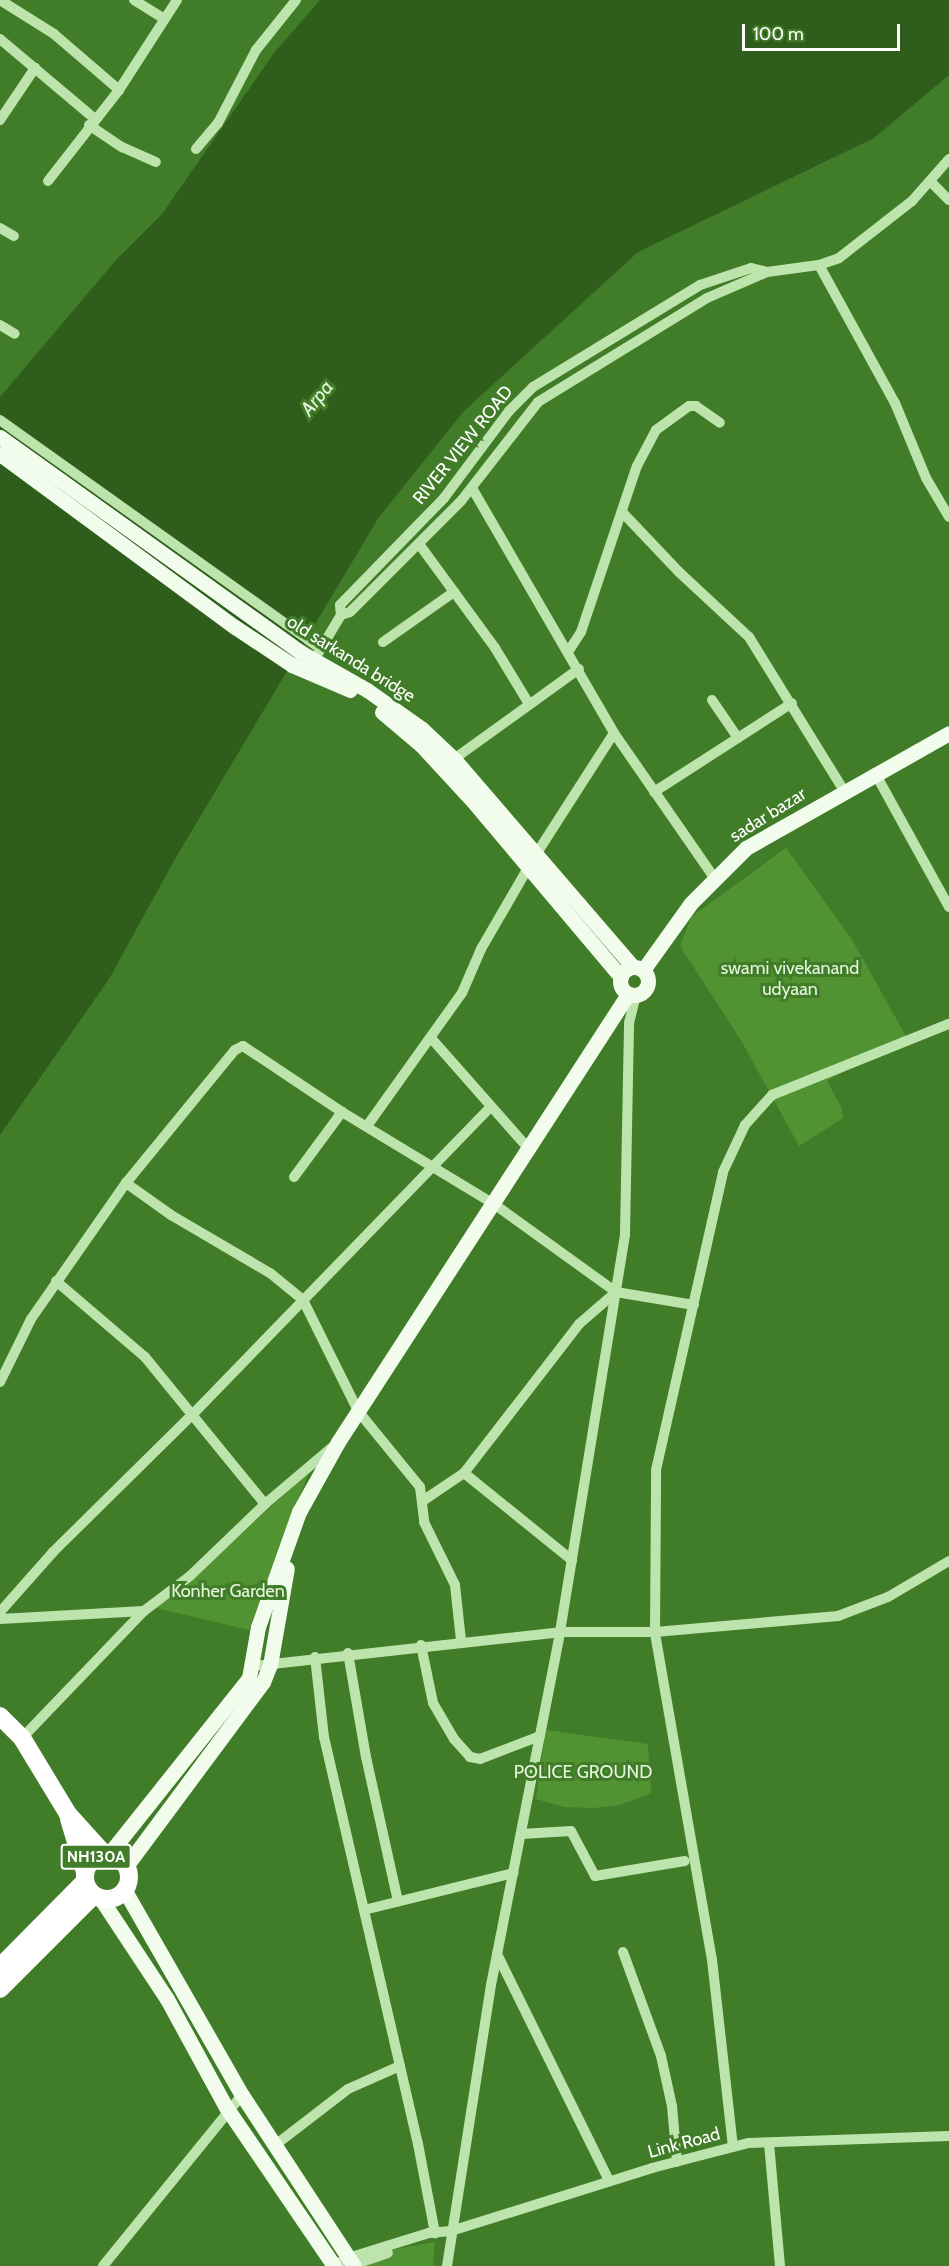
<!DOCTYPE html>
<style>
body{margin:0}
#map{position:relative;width:949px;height:2266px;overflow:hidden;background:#417c28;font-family:Cabin,sans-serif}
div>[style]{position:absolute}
.green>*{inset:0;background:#519333}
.water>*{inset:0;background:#2f5d1c}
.minor>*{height:10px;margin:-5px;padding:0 5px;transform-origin:5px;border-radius:5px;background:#bee4ad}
.major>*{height:15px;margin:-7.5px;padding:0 7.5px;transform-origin:7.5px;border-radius:7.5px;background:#f1fced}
.major>.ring{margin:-7.5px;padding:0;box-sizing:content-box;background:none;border:15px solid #f1fced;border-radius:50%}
.highway>*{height:18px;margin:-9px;padding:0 9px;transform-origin:9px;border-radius:9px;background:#fff}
.highway>.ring{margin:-9px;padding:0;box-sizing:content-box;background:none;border:18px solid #fff;border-radius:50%}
span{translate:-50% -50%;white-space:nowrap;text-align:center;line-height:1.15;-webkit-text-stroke:6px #417c28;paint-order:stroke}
.shield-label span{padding:2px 4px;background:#417c28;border:2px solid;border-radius:4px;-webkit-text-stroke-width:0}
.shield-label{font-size:16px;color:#fff;font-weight:700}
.street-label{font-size:18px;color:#fff}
.park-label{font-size:18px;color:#e6f7de}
.water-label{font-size:20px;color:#e7f6df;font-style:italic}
.scale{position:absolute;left:742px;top:24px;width:158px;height:27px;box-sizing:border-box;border:3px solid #fff;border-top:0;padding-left:8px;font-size:18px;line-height:21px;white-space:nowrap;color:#fff;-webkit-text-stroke:4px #417c28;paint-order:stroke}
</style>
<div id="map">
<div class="green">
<i style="clip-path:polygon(786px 848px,851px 938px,907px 1038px,827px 1081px,842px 1108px,843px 1118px,799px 1146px,742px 1042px,680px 946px,691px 917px)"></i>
<i style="clip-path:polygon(309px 1472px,249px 1630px,156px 1608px,216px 1557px)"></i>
<i style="clip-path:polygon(546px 1730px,648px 1744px,651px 1793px,620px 1805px,594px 1808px,564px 1807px,536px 1799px)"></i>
<i style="clip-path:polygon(435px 2242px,433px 2266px,363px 2266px,357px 2256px)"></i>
</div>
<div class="water">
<i style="clip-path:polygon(320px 0,949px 0,949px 75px,874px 138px,638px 252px,464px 411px,379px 517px,175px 859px,109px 979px,0 1135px,0 397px,116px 260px,162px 214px,274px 53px)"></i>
</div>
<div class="minor">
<i style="left:0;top:0;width:64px;rotate:32.2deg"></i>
<i style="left:54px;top:34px;width:86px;rotate:40.7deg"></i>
<i style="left:134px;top:0;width:36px;rotate:32deg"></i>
<i style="left:0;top:39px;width:124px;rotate:40.1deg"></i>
<i style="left:0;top:120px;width:63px;rotate:-56.1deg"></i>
<i style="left:89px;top:125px;width:40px;rotate:34deg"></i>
<i style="left:122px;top:147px;width:37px;rotate:24deg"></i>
<i style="left:196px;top:149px;width:34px;rotate:-50deg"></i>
<i style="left:218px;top:123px;width:82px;rotate:-62.5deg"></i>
<i style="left:256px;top:50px;width:64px;rotate:-51.3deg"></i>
<i style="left:48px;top:181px;width:115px;rotate:-52deg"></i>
<i style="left:119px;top:90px;width:107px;rotate:-57.2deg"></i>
<i style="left:930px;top:181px;width:27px;rotate:45deg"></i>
<i style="left:0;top:228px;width:16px;rotate:30deg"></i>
<i style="left:819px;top:265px;width:158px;rotate:61.2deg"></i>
<i style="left:895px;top:403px;width:81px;rotate:67.5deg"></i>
<i style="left:926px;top:478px;width:45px;rotate:59.5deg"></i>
<i style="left:0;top:325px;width:17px;rotate:31deg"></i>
<i style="left:0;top:420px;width:394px;rotate:35.5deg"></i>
<i style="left:472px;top:488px;width:283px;rotate:59.9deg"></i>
<i style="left:614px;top:733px;width:178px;rotate:55.3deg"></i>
<i style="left:623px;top:513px;width:81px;rotate:46.5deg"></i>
<i style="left:679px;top:572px;width:96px;rotate:42.9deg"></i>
<i style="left:749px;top:637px;width:181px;rotate:58.3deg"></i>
<i style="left:419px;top:544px;width:129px;rotate:53.8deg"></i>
<i style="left:495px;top:648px;width:66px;rotate:58.7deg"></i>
<i style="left:341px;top:615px;width:9px;rotate:-18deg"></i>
<i style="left:350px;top:612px;width:157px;rotate:-45deg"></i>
<i style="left:461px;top:501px;width:125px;rotate:-52.1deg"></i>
<i style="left:538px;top:402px;width:198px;rotate:-31.6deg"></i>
<i style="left:707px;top:298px;width:65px;rotate:-23.4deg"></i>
<i style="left:383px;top:642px;width:87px;rotate:-35.2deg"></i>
<i style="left:568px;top:652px;width:24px;rotate:-57deg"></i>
<i style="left:581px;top:632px;width:175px;rotate:-71.4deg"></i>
<i style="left:637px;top:466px;width:41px;rotate:-62.2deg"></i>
<i style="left:656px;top:430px;width:41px;rotate:-36deg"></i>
<i style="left:689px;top:406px;width:7px"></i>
<i style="left:696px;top:406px;width:29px;rotate:35deg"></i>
<i style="left:314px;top:660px;width:52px;rotate:-59deg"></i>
<i style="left:341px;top:615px;width:10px;rotate:-96deg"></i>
<i style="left:340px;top:605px;width:149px;rotate:-45.8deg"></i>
<i style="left:444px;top:498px;width:109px;rotate:-53.2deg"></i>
<i style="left:509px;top:411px;width:34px;rotate:-45deg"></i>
<i style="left:533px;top:387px;width:196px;rotate:-31.4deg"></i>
<i style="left:700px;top:285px;width:54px;rotate:-18.4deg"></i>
<i style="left:751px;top:268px;width:16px;rotate:14deg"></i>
<i style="left:767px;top:272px;width:52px;rotate:-7.7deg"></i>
<i style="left:819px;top:265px;width:21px;rotate:-19deg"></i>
<i style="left:839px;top:258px;width:93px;rotate:-38deg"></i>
<i style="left:912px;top:201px;width:56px;rotate:-48.6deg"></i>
<i style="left:712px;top:700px;width:46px;rotate:55.6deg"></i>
<i style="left:454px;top:759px;width:154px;rotate:-35.8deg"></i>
<i style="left:875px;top:773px;width:153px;rotate:61.1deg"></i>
<i style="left:654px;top:792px;width:164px;rotate:-32.8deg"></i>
<i style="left:431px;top:1038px;width:147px;rotate:48.6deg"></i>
<i style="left:367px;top:1126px;width:163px;rotate:-54.5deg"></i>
<i style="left:462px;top:993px;width:48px;rotate:-66.6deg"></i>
<i style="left:481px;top:949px;width:108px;rotate:-59.9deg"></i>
<i style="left:535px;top:856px;width:146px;rotate:-57.3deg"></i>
<i style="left:294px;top:1177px;width:81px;rotate:-53.6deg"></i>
<i style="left:126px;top:1183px;width:55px;rotate:35.4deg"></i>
<i style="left:171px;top:1215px;width:115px;rotate:30.4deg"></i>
<i style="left:270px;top:1273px;width:43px;rotate:39.3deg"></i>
<i style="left:303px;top:1300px;width:124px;rotate:63.6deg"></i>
<i style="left:358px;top:1411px;width:98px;rotate:50.8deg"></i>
<i style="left:420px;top:1487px;width:35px;rotate:83deg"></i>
<i style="left:424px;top:1522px;width:70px;rotate:63.8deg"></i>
<i style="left:455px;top:1585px;width:55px;rotate:83.8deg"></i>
<i style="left:56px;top:1281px;width:117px;rotate:40.5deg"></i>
<i style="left:145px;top:1357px;width:190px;rotate:50.8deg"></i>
<i style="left:0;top:1382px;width:70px;rotate:-63.8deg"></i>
<i style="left:31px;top:1319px;width:166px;rotate:-55.1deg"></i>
<i style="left:126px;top:1183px;width:172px;rotate:-50.7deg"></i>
<i style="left:235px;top:1050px;width:9px;rotate:-27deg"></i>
<i style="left:243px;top:1046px;width:119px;rotate:33.7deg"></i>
<i style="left:342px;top:1112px;width:178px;rotate:31.2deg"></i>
<i style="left:494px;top:1204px;width:150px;rotate:35.8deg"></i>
<i style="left:616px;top:1292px;width:79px;rotate:9.5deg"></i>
<i style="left:464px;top:1473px;width:139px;rotate:38.9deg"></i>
<i style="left:424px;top:1500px;width:48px;rotate:-34deg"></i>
<i style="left:464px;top:1473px;width:188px;rotate:-52.3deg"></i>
<i style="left:579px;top:1324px;width:49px;rotate:-40.9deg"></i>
<i style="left:0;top:1612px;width:80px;rotate:-48.5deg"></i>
<i style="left:53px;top:1552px;width:197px;rotate:-44.6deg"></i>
<i style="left:193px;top:1414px;width:427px;rotate:-45.9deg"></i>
<i style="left:0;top:1619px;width:144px;rotate:-3.2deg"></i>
<i style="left:144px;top:1611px;width:58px;rotate:-37.3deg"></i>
<i style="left:190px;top:1576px;width:104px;rotate:-43.8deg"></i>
<i style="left:265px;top:1504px;width:87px;rotate:-40.3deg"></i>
<i style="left:421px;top:1645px;width:59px;rotate:78.3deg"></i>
<i style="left:433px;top:1703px;width:42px;rotate:59.7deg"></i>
<i style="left:454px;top:1739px;width:24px;rotate:48deg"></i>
<i style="left:470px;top:1757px;width:10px;rotate:11deg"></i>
<i style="left:480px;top:1759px;width:64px;rotate:-21deg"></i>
<i style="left:348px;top:1653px;width:106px;rotate:80.2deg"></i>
<i style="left:366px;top:1757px;width:148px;rotate:77.5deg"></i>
<i style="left:315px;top:1657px;width:81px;rotate:83.6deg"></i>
<i style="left:324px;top:1737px;width:418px;rotate:77deg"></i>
<i style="left:418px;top:2144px;width:91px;rotate:79.2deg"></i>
<i style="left:254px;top:1666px;width:308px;rotate:-6.3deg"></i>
<i style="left:560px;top:1632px;width:95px"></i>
<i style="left:655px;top:1632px;width:184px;rotate:-5deg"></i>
<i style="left:838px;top:1616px;width:53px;rotate:-20.8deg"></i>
<i style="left:888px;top:1597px;width:71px;rotate:-30.5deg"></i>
<i style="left:22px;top:1738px;width:176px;rotate:-46.2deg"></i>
<i style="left:521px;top:1834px;width:50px;rotate:-3.4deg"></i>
<i style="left:571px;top:1831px;width:51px;rotate:61.9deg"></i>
<i style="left:595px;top:1876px;width:91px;rotate:-9.5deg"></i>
<i style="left:364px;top:1910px;width:154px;rotate:-13.9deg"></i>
<i style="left:623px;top:1952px;width:111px;rotate:69.9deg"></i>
<i style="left:661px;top:2056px;width:51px;rotate:77.6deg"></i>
<i style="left:672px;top:2106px;width:56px;rotate:84.9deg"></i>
<i style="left:497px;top:1954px;width:253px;rotate:63.7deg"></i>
<i style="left:769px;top:2143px;width:123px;rotate:84.9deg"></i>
<i style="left:274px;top:2146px;width:93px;rotate:-37.6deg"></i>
<i style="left:348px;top:2089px;width:57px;rotate:-23.9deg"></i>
<i style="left:733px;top:2147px;width:188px;rotate:-96.4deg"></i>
<i style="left:712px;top:1960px;width:333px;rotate:-99.9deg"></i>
<i style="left:655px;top:1632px;width:162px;rotate:-89.6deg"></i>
<i style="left:656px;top:1470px;width:305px;rotate:-77.3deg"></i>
<i style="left:723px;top:1172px;width:52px;rotate:-64.9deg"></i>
<i style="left:745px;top:1125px;width:40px;rotate:-48deg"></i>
<i style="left:772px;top:1095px;width:191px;rotate:-21.9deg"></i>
<i style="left:103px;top:2266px;width:220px;rotate:-50.9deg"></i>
<i style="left:333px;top:2266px;width:17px;rotate:-28deg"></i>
<i style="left:348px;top:2258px;width:85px;rotate:-17.2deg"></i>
<i style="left:429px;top:2233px;width:22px;rotate:-5deg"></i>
<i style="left:451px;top:2231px;width:211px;rotate:-17.4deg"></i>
<i style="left:652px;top:2168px;width:100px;rotate:-14.5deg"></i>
<i style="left:749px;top:2143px;width:200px;rotate:-2deg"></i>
<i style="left:350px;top:2266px;width:40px;rotate:-18.9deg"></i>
<i style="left:447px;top:2266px;width:284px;rotate:-81.1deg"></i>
<i style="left:491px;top:1985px;width:360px;rotate:-78.9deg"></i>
<i style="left:560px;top:1632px;width:403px;rotate:-80.7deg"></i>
<i style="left:625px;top:1234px;width:211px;rotate:-88.9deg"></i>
<i style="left:629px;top:1023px;width:29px;rotate:-76deg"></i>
</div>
<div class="major">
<i style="left:0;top:437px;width:369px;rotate:35.6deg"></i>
<i style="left:300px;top:652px;width:77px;rotate:29.6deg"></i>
<i style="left:367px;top:690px;width:67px;rotate:35.3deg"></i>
<i style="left:422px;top:729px;width:44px;rotate:43.2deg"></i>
<i style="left:454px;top:759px;width:274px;rotate:49.3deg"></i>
<i style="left:0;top:454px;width:292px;rotate:36.4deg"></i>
<i style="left:235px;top:627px;width:69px;rotate:33.7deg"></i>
<i style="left:292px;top:665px;width:63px;rotate:23.3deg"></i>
<i style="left:382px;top:712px;width:51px;rotate:40.2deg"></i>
<i style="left:421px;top:745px;width:74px;rotate:47.2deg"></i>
<i style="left:471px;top:799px;width:233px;rotate:49.9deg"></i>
<i class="ring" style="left:620px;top:967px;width:13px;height:13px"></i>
<i style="left:643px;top:970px;width:82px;rotate:-54.4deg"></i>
<i style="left:691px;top:903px;width:78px;rotate:-45deg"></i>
<i style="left:746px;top:848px;width:233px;rotate:-29.5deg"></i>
<i style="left:109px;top:1854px;width:225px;rotate:-51.5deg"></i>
<i style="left:249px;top:1678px;width:52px;rotate:-80deg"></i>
<i style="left:258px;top:1627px;width:122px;rotate:-70.4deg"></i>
<i style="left:299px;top:1512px;width:80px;rotate:-60.9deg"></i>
<i style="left:338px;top:1442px;width:534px;rotate:-57.08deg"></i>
<i style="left:127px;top:1865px;width:228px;rotate:-53.4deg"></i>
<i style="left:263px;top:1682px;width:18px;rotate:-68deg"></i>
<i style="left:270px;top:1665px;width:98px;rotate:-80.1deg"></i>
<i style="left:125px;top:1891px;width:235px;rotate:60.2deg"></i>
<i style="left:242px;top:2095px;width:204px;rotate:56.8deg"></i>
<i style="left:101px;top:1899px;width:120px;rotate:56.6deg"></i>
<i style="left:167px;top:1999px;width:123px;rotate:61.4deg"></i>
<i style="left:226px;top:2107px;width:192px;rotate:55.8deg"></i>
</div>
<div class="highway">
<i style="left:0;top:1716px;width:31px;rotate:45deg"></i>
<i style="left:22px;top:1738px;width:89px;rotate:58.8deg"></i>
<i style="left:68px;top:1814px;width:55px;rotate:47.9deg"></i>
<i style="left:69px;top:1819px;width:55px;rotate:73.2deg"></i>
<i class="ring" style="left:85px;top:1855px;width:26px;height:26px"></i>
<i style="left:0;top:1967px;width:121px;rotate:-45.3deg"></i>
<i style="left:0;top:1989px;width:133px;rotate:-45deg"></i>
</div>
<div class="shield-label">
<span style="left:96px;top:1857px">NH130A</span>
</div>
<div class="street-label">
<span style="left:463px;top:445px;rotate:-51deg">RIVER VIEW ROAD</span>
<span style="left:351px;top:659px;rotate:32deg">old sarkanda bridge</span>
<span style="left:768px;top:815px;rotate:-32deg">sadar bazar</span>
<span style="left:684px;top:2143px;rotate:-15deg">Link Road</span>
</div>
<div class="park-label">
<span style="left:790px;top:979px">swami vivekanand<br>udyaan</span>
<span style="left:228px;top:1591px">Konher Garden</span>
<span style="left:583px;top:1772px">POLICE GROUND</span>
</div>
<div class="water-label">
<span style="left:317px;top:398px;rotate:-51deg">Arpa</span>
</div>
<div class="scale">100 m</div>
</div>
